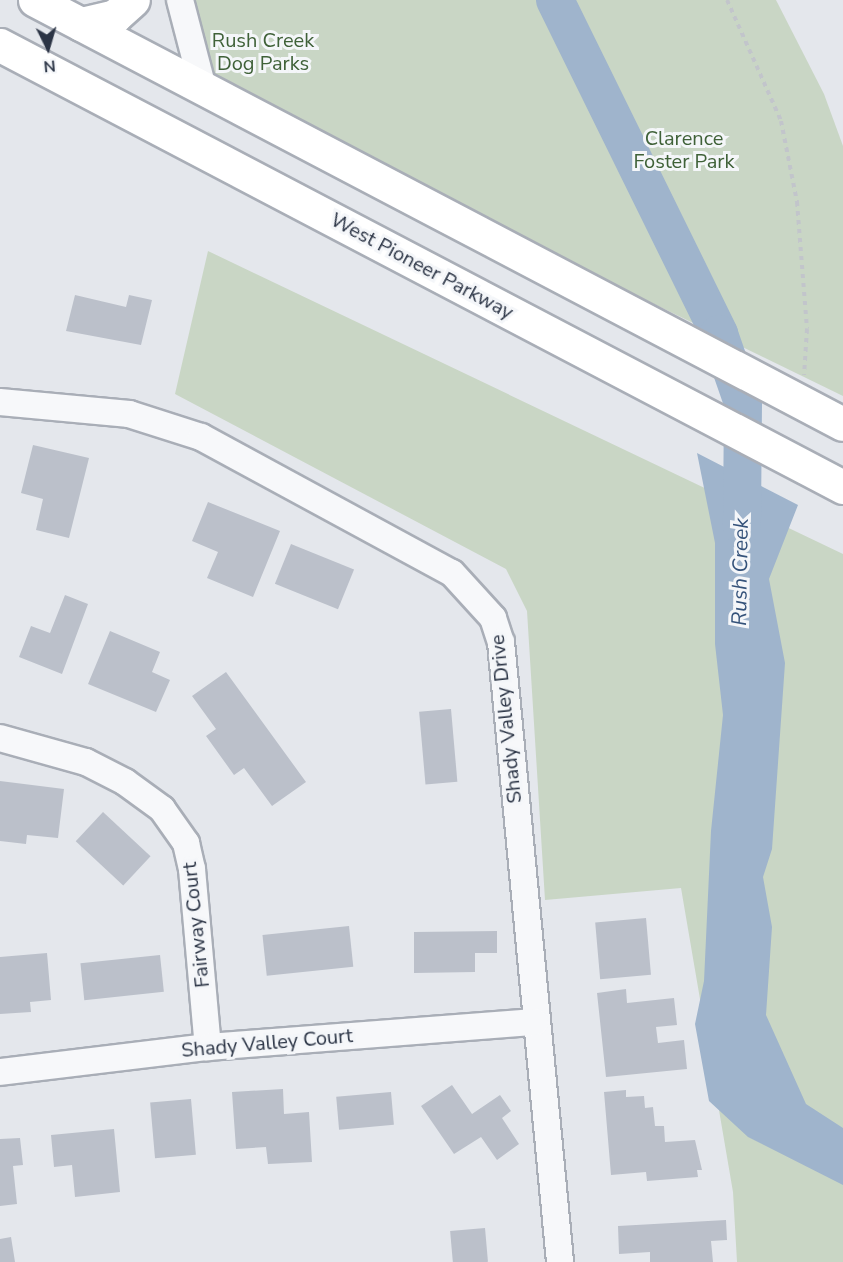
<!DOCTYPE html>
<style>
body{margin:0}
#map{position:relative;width:843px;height:1262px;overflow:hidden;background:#e4e7ec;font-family:"Nunito Sans",sans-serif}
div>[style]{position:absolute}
.green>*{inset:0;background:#c9d6c5}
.water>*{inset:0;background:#9fb4cc}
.river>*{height:38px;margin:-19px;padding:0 19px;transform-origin:19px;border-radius:19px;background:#9fb4cc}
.building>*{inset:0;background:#bbc0ca;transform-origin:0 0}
.path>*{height:4px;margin-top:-2px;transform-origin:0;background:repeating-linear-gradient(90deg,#c2c5cb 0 4.5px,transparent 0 9px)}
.roads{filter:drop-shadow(2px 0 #a9aeb7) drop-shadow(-2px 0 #a9aeb7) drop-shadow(0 2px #a9aeb7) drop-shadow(0 -2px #a9aeb7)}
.street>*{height:26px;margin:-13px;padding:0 13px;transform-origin:13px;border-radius:13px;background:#f7f8fa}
.primary>*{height:33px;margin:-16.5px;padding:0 16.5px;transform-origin:16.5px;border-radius:16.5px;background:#fff}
span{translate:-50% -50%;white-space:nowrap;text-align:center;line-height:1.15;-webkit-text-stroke:6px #f4f6f9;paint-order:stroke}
.park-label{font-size:20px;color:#3f6138}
.street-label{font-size:20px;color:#2b3445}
.water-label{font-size:21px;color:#34527a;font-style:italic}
.north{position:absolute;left:18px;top:18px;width:60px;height:60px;-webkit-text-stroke:4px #f4f6f9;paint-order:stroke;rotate:175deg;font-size:16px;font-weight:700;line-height:24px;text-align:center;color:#2b3445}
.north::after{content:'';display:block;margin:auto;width:21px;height:27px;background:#2b3445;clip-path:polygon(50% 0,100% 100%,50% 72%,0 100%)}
</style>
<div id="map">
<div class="green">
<i style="clip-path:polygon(192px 0,776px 0,824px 94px,843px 146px,843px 396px,305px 134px,214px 86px)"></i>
<i style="clip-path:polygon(208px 251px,843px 554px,843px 1262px,737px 1262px,733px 1192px,681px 888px,545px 900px,527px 611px,506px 569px,175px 394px)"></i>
</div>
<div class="water">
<i style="clip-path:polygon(697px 453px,798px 505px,769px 579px,785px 663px,772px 849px,763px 877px,772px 927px,766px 1015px,806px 1104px,843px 1128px,843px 1185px,748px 1137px,709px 1101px,695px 1024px,704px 981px,711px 831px,723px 715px,715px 644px,715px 543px)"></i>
</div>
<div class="river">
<i style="left:555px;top:0;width:372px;rotate:63.8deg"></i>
<i style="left:719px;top:334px;width:73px;rotate:70.8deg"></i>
<i style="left:743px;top:403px;width:123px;rotate:90.5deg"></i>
</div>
<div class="building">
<i style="clip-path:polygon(75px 295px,126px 307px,129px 295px,152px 300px,141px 345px,66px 331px)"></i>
<i style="clip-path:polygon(33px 445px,89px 458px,69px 538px,36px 530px,43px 499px,21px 493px)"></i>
<i style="clip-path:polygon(208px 502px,280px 531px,253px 597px,207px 578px,218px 552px,192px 541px)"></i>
<i style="left:291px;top:544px;width:68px;height:43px;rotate:22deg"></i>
<i style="clip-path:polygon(65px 595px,88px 604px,62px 674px,19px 657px,31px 626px,50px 633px)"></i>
<i style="clip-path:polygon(110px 631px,160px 652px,152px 672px,170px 680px,156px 712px,88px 684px)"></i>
<i style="clip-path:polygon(226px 672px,306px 782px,272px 806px,244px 768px,234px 775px,206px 736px,216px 729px,192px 696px)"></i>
<i style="left:451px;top:709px;width:73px;height:32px;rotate:85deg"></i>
<i style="clip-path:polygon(0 781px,64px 789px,58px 838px,27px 835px,26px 844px,0 841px)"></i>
<i style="left:103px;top:812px;width:65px;height:40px;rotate:43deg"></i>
<i style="left:646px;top:918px;width:57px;height:51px;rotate:85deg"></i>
<i style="left:349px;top:926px;width:41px;height:87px;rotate:84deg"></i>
<i style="clip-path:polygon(497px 931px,497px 953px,475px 953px,475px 972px,414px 973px,414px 932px)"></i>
<i style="clip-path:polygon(47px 953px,51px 1000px,30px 1002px,31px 1012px,0 1014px,0 957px)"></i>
<i style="left:160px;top:955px;width:37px;height:80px;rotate:84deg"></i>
<i style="clip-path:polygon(626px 989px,627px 1003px,674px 998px,677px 1025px,656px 1027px,658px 1043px,684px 1040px,687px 1069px,606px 1077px,597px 993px)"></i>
<i style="clip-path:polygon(452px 1085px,472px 1114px,500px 1095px,511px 1111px,502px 1118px,519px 1144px,497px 1160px,481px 1137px,454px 1154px,421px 1106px)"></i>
<i style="clip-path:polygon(283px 1089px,284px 1114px,309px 1112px,312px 1162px,268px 1164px,266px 1147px,236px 1149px,232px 1092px)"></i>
<i style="clip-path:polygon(626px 1090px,626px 1097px,644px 1096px,645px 1108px,653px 1107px,655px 1126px,664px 1126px,665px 1142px,695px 1140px,702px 1170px,697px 1170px,698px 1177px,647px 1181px,646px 1172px,611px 1175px,604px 1092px)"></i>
<i style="left:391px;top:1092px;width:33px;height:55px;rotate:85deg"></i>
<i style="left:191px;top:1099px;width:56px;height:41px;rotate:85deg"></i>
<i style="clip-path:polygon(114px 1129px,120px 1192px,75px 1197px,72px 1165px,54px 1167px,51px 1135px)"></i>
<i style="clip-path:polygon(20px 1138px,23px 1165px,13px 1166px,17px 1204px,0 1206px,0 1139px)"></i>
<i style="clip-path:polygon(726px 1220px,727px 1240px,711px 1241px,713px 1262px,650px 1262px,650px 1252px,619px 1254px,618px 1226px)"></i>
<i style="left:485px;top:1228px;width:34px;height:35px;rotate:85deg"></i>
<i style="clip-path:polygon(11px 1237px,15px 1262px,0 1262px,0 1239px)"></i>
</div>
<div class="path">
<i style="left:727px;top:0;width:133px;rotate:65.9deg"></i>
<i style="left:781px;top:121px;width:83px;rotate:78.8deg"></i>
<i style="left:797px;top:202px;width:127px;rotate:85.5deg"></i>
<i style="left:807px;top:329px;width:46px;rotate:93.7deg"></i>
</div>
<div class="roads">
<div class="street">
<i style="left:180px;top:0;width:91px;rotate:75.4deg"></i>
<i style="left:0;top:402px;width:130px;rotate:5.3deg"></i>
<i style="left:129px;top:414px;width:76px;rotate:17.7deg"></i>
<i style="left:201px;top:437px;width:285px;rotate:28.5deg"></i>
<i style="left:452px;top:573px;width:61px;rotate:47.7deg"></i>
<i style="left:493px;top:618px;width:25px;rotate:72deg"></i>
<i style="left:501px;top:642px;width:623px;rotate:84.56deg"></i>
<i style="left:0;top:738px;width:89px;rotate:15.6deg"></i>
<i style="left:86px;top:762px;width:44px;rotate:27.1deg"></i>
<i style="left:125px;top:782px;width:46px;rotate:36.1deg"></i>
<i style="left:162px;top:809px;width:42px;rotate:54.8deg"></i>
<i style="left:186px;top:843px;width:27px;rotate:77deg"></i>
<i style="left:192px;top:869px;width:179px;rotate:84.9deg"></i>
<i style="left:0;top:1072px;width:209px;rotate:-6.9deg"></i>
<i style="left:208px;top:1047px;width:328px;rotate:-4.4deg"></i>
</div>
<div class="primary">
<i style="left:35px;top:0;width:912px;rotate:27.69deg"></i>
<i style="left:81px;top:24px;width:35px;rotate:-13deg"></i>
<i style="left:115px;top:16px;width:24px;rotate:-42deg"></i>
<i style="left:0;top:45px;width:952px;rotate:27.67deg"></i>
</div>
</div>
<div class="park-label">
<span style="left:263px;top:52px">Rush Creek<br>Dog Parks</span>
<span style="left:684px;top:150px">Clarence<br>Foster Park</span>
</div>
<div class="street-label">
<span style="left:422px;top:266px;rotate:28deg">West Pioneer Parkway</span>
<span style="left:506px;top:719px;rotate:-96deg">Shady Valley Drive</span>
<span style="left:196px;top:925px;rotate:-96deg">Fairway Court</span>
<span style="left:267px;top:1043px;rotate:-5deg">Shady Valley Court</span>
</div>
<div class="water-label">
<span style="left:740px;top:572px;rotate:-89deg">Rush Creek</span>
</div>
<div class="north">N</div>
</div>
